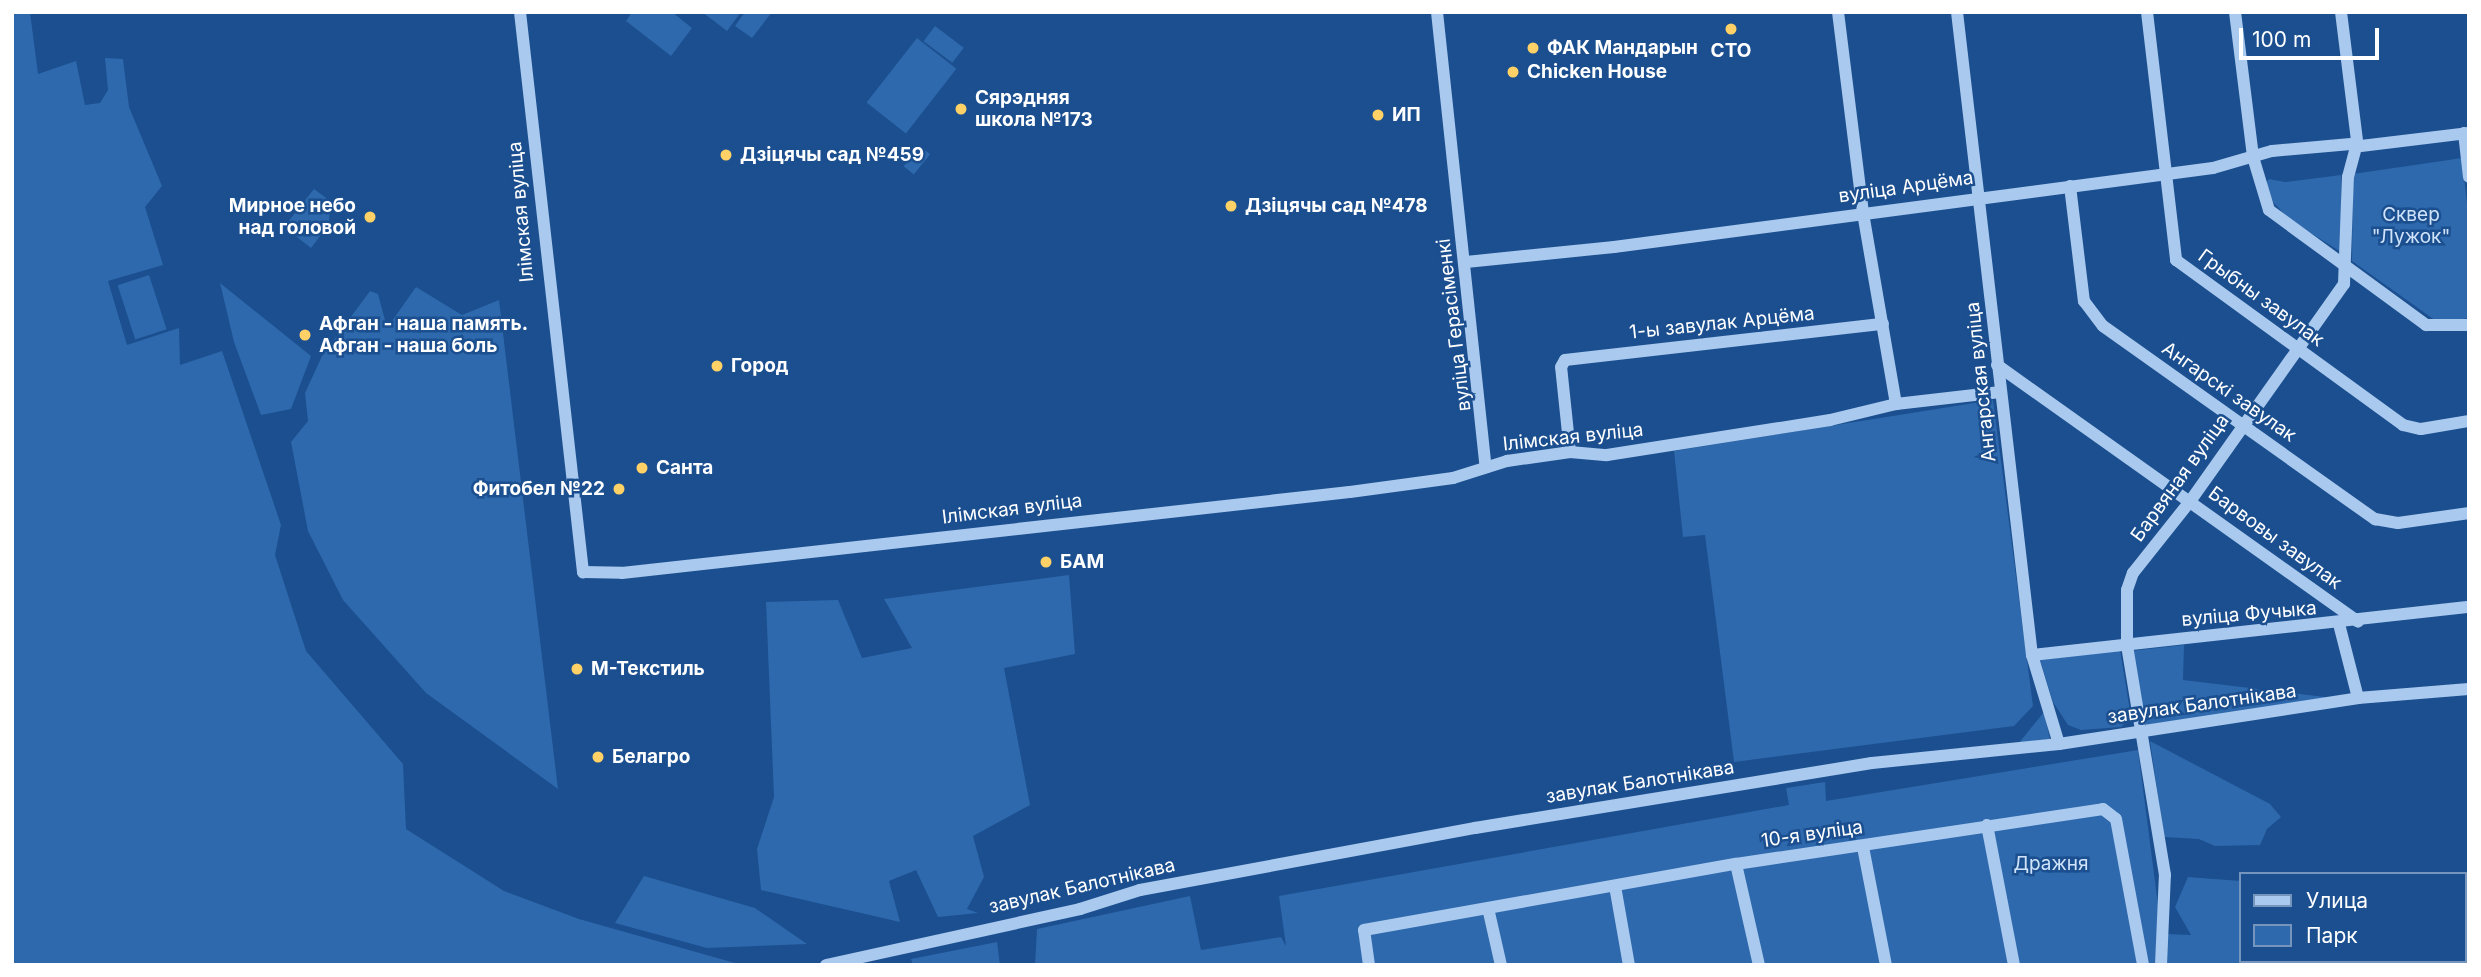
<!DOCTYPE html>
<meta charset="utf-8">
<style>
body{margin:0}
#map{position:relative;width:2481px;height:977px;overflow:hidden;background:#1b4f8f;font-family:Inter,sans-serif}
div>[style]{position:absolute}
.green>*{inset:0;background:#2e69ad;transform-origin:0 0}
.minor>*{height:12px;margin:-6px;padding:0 6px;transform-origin:6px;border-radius:6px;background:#a9c9ee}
.dots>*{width:19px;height:19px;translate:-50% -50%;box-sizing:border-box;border:4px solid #1b4f8f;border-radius:50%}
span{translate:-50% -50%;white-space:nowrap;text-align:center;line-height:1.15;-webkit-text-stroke:5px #1b4f8f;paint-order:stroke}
.poi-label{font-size:19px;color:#fff;font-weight:700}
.left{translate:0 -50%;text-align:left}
.right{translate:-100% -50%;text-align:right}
.street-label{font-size:19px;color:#fff}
.park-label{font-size:19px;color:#cfe3fa}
.frame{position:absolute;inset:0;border:14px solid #fff;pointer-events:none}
.legend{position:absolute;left:2239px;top:872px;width:228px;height:91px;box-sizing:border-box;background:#1b4f8f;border:2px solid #7695bc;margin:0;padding:9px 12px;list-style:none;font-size:21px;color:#fff}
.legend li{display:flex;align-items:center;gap:14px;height:35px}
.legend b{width:35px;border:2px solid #7695bc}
.scale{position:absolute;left:2239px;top:28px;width:140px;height:32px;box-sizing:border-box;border:4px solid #fff;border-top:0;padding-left:9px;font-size:21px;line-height:24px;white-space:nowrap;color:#fff;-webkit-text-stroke:5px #1b4f8f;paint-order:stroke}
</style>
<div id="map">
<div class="green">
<i style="clip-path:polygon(12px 12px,30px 12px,38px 74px,76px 61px,85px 105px,100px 103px,108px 90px,105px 58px,123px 59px,129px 107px,162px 186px,145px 207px,163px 265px,108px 281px,127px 345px,179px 328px,180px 365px,222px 351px,281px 525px,275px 555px,306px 651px,403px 764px,406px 829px,504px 891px,579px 919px,742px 965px,12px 965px)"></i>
<i style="clip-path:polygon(632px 12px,672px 12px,692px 28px,671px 56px,626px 21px)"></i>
<i style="clip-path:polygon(702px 12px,741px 12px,727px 31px)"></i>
<i style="clip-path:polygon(745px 12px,772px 12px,752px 38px,735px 26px)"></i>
<i style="left:935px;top:26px;width:36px;height:19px;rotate:37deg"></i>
<i style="left:917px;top:38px;width:50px;height:82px;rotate:38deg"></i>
<i style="left:920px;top:146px;width:13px;height:26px;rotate:39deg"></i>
<i style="clip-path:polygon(2462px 158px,2469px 222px,2469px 318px,2439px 323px,2352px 261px,2353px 174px)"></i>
<i style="clip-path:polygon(2341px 175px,2341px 252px,2290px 220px,2273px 202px,2265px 184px,2269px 179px,2285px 182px)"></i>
<i style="clip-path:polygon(314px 189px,330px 201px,329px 224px,311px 248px,284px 227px)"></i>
<i style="left:149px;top:275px;width:57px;height:33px;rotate:72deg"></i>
<i style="clip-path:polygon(220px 283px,311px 356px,291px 409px,261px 415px,234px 342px)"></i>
<i style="clip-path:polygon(416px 287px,462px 315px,499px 300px,558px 789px,426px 693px,343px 600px,308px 531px,291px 442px,308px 421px,305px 393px,322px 356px,370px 291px,378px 294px,387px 328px)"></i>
<i style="clip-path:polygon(1993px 400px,2033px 706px,2014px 726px,1734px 762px,1705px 535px,1683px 537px,1674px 451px)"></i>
<i style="clip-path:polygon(1069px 575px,1075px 654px,1004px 668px,1030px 805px,973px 836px,984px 877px,967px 909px,978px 913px,938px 917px,916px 870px,889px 881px,900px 922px,761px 890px,757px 849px,774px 797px,766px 602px,838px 600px,862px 658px,912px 648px,884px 599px)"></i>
<i style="clip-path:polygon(2184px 645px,2183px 680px,2333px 698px,2144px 725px,2130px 651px)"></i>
<i style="clip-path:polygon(2120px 650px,2131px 717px,2121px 727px,2081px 730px,2068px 725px,2053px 702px,2040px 660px)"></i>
<i style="clip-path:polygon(2044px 712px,2050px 739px,2018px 744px)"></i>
<i style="clip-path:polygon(2150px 741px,2270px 804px,2281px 817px,2267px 829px,2260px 845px,2215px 846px,2199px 839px,2164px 837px)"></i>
<i style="clip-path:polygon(2138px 750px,2161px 928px,2165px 934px,2191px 935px,2175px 907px,2188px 877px,2241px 881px,2241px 961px,2318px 965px,1035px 965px,1037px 929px,1190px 896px,1201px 950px,1281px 937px,1286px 946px,1279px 896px,1789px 805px,1786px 788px,1825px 782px,1826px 801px)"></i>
<i style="clip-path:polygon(644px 876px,755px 908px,807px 944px,707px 948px,615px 923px)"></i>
<i style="clip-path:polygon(997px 942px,1000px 965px,913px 965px,911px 959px)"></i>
</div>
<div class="minor">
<i style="left:520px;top:12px;width:564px;rotate:83.58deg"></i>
<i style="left:583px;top:572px;width:39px;rotate:1deg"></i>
<i style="left:622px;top:573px;width:732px;rotate:-6.35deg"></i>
<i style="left:1350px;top:492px;width:104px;rotate:-7.7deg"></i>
<i style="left:1453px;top:478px;width:57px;rotate:-17.5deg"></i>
<i style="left:1507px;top:461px;width:64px;rotate:-8.1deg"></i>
<i style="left:1570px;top:452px;width:37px;rotate:5deg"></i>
<i style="left:1607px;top:455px;width:226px;rotate:-8.9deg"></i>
<i style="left:1830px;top:420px;width:68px;rotate:-13.6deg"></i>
<i style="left:1896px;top:404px;width:105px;rotate:-6.6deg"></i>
<i style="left:1437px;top:12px;width:458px;rotate:83.9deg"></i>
<i style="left:1838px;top:12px;width:203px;rotate:82.9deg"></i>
<i style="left:1863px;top:213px;width:194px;rotate:80.2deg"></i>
<i style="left:1957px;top:12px;width:647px;rotate:83.35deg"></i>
<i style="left:2032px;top:655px;width:93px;rotate:73.1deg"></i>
<i style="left:2147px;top:12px;width:250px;rotate:83.3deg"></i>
<i style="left:2176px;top:260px;width:281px;rotate:36deg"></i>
<i style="left:2403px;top:425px;width:18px;rotate:13deg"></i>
<i style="left:2421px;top:429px;width:49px;rotate:-9.5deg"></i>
<i style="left:2235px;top:12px;width:146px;rotate:82.9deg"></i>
<i style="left:2253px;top:157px;width:55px;rotate:73.2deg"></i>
<i style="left:2269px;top:210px;width:195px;rotate:36.2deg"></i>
<i style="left:2426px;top:325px;width:43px"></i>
<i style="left:2341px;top:12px;width:130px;rotate:82.9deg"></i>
<i style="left:2464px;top:133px;width:44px;rotate:83.5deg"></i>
<i style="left:2361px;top:146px;width:109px;rotate:-6.9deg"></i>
<i style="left:2070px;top:186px;width:116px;rotate:83.1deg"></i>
<i style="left:2084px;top:301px;width:31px;rotate:53deg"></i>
<i style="left:2103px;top:326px;width:334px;rotate:35.4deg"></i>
<i style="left:2375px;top:519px;width:23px;rotate:10deg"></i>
<i style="left:2398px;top:523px;width:72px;rotate:-8deg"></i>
<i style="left:1466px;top:262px;width:149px;rotate:-5.8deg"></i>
<i style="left:1614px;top:247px;width:604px;rotate:-7.51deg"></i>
<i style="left:2213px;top:168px;width:61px;rotate:-16.1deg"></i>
<i style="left:2272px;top:151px;width:79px;rotate:-5.1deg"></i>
<i style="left:1997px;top:365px;width:443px;rotate:35.4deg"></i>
<i style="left:1570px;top:452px;width:85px;rotate:-96deg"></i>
<i style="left:1561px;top:367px;width:8px;rotate:-60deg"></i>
<i style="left:1565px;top:360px;width:320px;rotate:-6.5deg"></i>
<i style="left:2339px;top:624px;width:76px;rotate:75.6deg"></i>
<i style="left:2032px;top:655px;width:440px;rotate:-6.3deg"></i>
<i style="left:1987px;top:825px;width:143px;rotate:79.1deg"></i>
<i style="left:1863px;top:847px;width:120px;rotate:79deg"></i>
<i style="left:1736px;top:864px;width:104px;rotate:77.2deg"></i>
<i style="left:1615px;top:886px;width:80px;rotate:80deg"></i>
<i style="left:1488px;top:908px;width:58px;rotate:77.2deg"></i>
<i style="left:826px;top:965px;width:260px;rotate:-12.4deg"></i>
<i style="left:1080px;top:909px;width:63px;rotate:-17.6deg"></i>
<i style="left:1140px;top:890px;width:341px;rotate:-10.5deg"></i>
<i style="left:1475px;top:828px;width:402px;rotate:-9.3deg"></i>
<i style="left:1872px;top:763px;width:188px;rotate:-5.8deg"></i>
<i style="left:2059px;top:744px;width:303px;rotate:-8.7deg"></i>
<i style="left:2358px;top:698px;width:111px;rotate:-4.6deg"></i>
<i style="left:1369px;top:965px;width:35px;rotate:-98deg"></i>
<i style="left:1364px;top:930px;width:378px;rotate:-10.1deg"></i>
<i style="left:1736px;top:864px;width:371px;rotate:-8.5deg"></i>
<i style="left:2103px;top:809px;width:16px;rotate:38deg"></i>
<i style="left:2116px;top:819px;width:148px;rotate:79.5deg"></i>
<i style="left:2161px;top:965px;width:90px;rotate:-87.5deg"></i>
<i style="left:2165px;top:875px;width:232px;rotate:-99.4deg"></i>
<i style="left:2127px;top:646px;width:56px;rotate:-90deg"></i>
<i style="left:2127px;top:590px;width:18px;rotate:-71deg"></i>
<i style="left:2133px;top:573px;width:93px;rotate:-51.5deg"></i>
<i style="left:2191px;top:500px;width:265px;rotate:-54.7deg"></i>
<i style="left:2344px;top:284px;width:107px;rotate:-87.9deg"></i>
<i style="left:2348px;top:177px;width:27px;rotate:-75deg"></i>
<i style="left:2259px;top:965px;width:4px;rotate:-90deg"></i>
</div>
<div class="dots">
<i style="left:1731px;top:29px;background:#ffd166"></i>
<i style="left:1533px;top:48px;background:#ffd166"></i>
<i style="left:1513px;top:72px;background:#ffd166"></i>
<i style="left:961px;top:109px;background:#ffd166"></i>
<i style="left:1378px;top:115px;background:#ffd166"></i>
<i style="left:726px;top:155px;background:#ffd166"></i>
<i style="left:1231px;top:206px;background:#ffd166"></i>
<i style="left:370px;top:217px;background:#ffd166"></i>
<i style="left:305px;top:335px;background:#ffd166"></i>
<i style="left:717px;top:366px;background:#ffd166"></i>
<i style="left:642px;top:468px;background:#ffd166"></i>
<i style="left:619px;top:489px;background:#ffd166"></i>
<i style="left:1046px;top:562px;background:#ffd166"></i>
<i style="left:577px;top:669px;background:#ffd166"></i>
<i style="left:598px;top:757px;background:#ffd166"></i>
</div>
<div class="poi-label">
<span class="left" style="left:1547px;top:48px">ФАК Мандарын</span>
<span style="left:1731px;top:51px">СТО</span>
<span class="left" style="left:1527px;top:72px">Chicken House</span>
<span class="left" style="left:975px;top:109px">Сярэдняя<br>школа №173</span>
<span class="left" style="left:1392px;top:115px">ИП</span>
<span class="left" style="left:740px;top:155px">Дзіцячы сад №459</span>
<span class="right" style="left:356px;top:217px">Мирное небо<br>над головой</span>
<span class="left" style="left:1245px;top:206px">Дзіцячы сад №478</span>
<span class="left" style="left:319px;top:335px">Афган - наша память.<br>Афган - наша боль</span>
<span class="left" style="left:731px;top:366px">Город</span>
<span class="left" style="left:656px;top:468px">Санта</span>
<span class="right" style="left:605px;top:489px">Фитобел №22</span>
<span class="left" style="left:1060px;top:562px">БАМ</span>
<span class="left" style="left:591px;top:669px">М-Текстиль</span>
<span class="left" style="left:612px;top:757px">Белагро</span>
</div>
<div class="street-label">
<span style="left:1906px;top:187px;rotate:-8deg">вуліца Арцёма</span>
<span style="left:521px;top:212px;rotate:-95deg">Ілімская вуліца</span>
<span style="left:2261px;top:298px;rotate:36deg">Грыбны завулак</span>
<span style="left:1722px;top:323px;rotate:-6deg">1-ы завулак Арцёма</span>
<span style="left:1454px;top:325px;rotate:-97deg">вуліца Герасіменкі</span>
<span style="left:1981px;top:382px;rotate:-96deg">Ангарская вуліца</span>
<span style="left:2229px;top:392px;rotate:35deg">Ангарскі завулак</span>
<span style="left:1573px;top:437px;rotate:-6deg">Ілімская вуліца</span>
<span style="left:2180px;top:478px;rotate:-54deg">Барвяная вуліца</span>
<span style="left:1012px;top:509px;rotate:-7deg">Ілімская вуліца</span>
<span style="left:2275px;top:538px;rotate:36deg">Барвовы завулак</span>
<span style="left:2249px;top:614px;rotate:-5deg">вуліца Фучыка</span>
<span style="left:2202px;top:704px;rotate:-8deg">завулак Балотнікава</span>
<span style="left:1640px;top:782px;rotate:-9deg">завулак Балотнікава</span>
<span style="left:1812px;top:834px;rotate:-8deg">10-я вуліца</span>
<span style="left:1082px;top:886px;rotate:-13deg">завулак Балотнікава</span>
</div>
<div class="park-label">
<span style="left:2411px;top:226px">Сквер<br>"Лужок"</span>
<span style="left:2051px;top:864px">Дражня</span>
</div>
<div class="frame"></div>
<ul class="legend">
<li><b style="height:9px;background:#a9c9ee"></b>Улица</li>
<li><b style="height:19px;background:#2e69ad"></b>Парк</li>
</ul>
<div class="scale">100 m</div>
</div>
